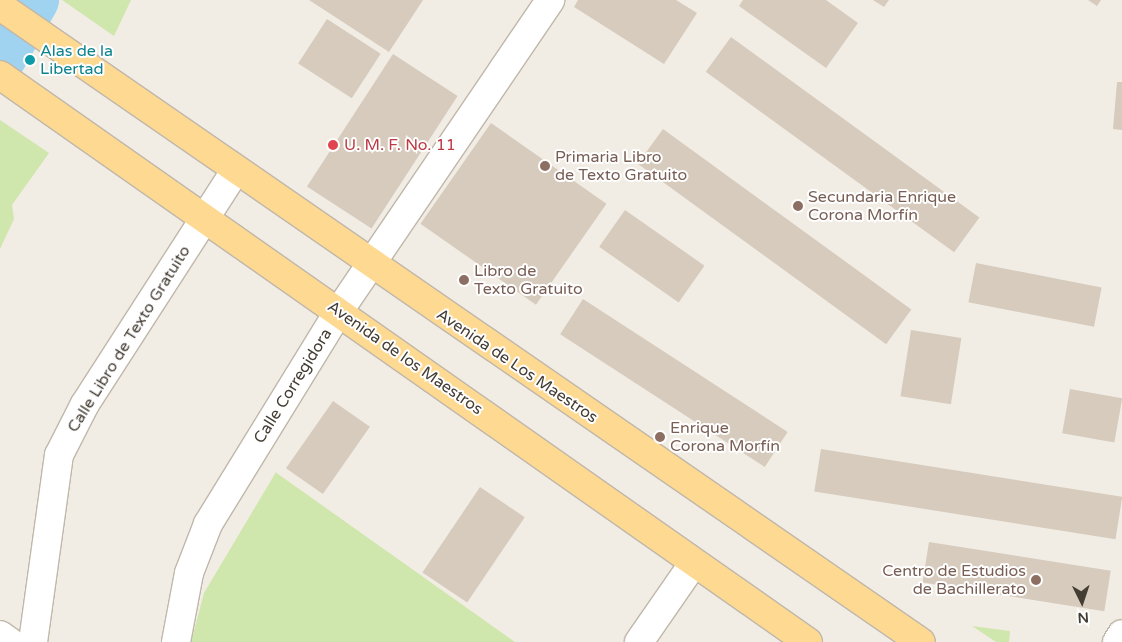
<!DOCTYPE html>
<meta charset="utf-8">
<style>
body{margin:0}
#map{position:relative;width:1122px;height:642px;overflow:hidden;background:#f2ede4;font-family:"Varela Round",sans-serif}
div>[style]{position:absolute}
.green>*{inset:0;background:#cfe6ad}
.river>*{height:52px;margin:-26px;padding:0 26px;transform-origin:26px;border-radius:26px;background:#a0d3ef}
.building>*{inset:0;background:#d6cbbd;transform-origin:0 0}
.roads{filter:drop-shadow(1px 0 #c0b7aa) drop-shadow(-1px 0 #c0b7aa) drop-shadow(0 1px #c0b7aa) drop-shadow(0 -1px #c0b7aa)}
.minor>*{height:28px;margin:-14px;padding:0 14px;transform-origin:14px;border-radius:14px;background:#fff}
.tertiary>*{height:28px;margin:-14px;padding:0 14px;transform-origin:14px;border-radius:14px;background:#fff}
.primary>*{height:28px;margin:-14px;padding:0 14px;transform-origin:14px;border-radius:14px;background:#fdd992}
.dots>*{width:14px;height:14px;translate:-50% -50%;box-sizing:border-box;border:2px solid #fff;border-radius:50%}
span{translate:-50% -50%;white-space:nowrap;text-align:center;line-height:1.15;-webkit-text-stroke:4px #fff;paint-order:stroke}
.culture-label{font-size:16px;color:#0d838f}
.left{translate:0 -50%;text-align:left}
.health-label{font-size:16px;color:#be3a42}
.education-label{font-size:16px;color:#785e54}
.right{translate:-100% -50%;text-align:right}
.street-label{font-size:16px;color:#443d34}
.north{position:absolute;left:1057px;top:577px;width:50px;height:50px;-webkit-text-stroke:4px #fff;paint-order:stroke;rotate:176deg;font-size:14px;font-weight:700;line-height:20px;text-align:center;color:#443d34}
.north::after{content:'';display:block;margin:auto;width:18px;height:22px;background:#443d34;clip-path:polygon(50% 0,100% 100%,50% 72%,0 100%)}
</style>
<div id="map">
<div class="green">
<i style="clip-path:polygon(62px 0,131px 0,114px 36px)"></i>
<i style="clip-path:polygon(0 120px,49px 153px,12px 205px,14px 219px,0 249px)"></i>
<i style="clip-path:polygon(276px 472px,278px 474px,515px 642px,191px 642px,204px 593px)"></i>
<i style="clip-path:polygon(972px 626px,1010px 631px,1009px 642px,996px 642px)"></i>
</div>
<div class="river">
<i style="left:0;top:58px;width:67px;rotate:-60.4deg"></i>
</div>
<div class="building">
<i style="clip-path:polygon(309px 0,423px 0,389px 52px)"></i>
<i style="clip-path:polygon(578px 0,676px 0,697px 13px,664px 64px,574px 7px)"></i>
<i style="clip-path:polygon(743px 0,826px 0,858px 23px,826px 68px,739px 6px)"></i>
<i style="clip-path:polygon(873px 0,889px 0,884px 7px)"></i>
<i style="clip-path:polygon(1088px 0,1101px 0,1097px 6px)"></i>
<i style="left:327px;top:19px;width:64px;height:53px;rotate:33deg"></i>
<i style="left:731px;top:37px;width:307px;height:43px;rotate:36deg"></i>
<i style="left:393px;top:54px;width:77px;height:158px;rotate:33deg"></i>
<i style="clip-path:polygon(1117px 82px,1122px 82px,1122px 130px,1113px 129px)"></i>
<i style="left:491px;top:123px;width:141px;height:123px;rotate:35deg"></i>
<i style="left:663px;top:129px;width:307px;height:43px;rotate:36deg"></i>
<i style="left:625px;top:210px;width:97px;height:45px;rotate:35deg"></i>
<i style="left:976px;top:263px;width:128px;height:40px;rotate:11deg"></i>
<i style="left:583px;top:299px;width:244px;height:42px;rotate:33deg"></i>
<i style="left:911px;top:330px;width:51px;height:67px;rotate:9deg"></i>
<i style="left:1070px;top:389px;width:53px;height:45px;rotate:10deg"></i>
<i style="left:333px;top:401px;width:45px;height:82px;rotate:35deg"></i>
<i style="left:821px;top:449px;width:305px;height:43px;rotate:9deg"></i>
<i style="left:480px;top:487px;width:54px;height:103px;rotate:34deg"></i>
<i style="left:929px;top:542px;width:184px;height:41px;rotate:9deg"></i>
</div>
<div class="roads">
<div class="minor">
<i style="left:0;top:635px;width:12px;rotate:35deg"></i>
<i style="left:33px;top:642px;width:189px;rotate:-82.1deg"></i>
<i style="left:59px;top:455px;width:57px;rotate:-63deg"></i>
<i style="left:85px;top:404px;width:278px;rotate:-57.2deg"></i>
<i style="left:176px;top:642px;width:70px;rotate:-79.3deg"></i>
<i style="left:189px;top:573px;width:53px;rotate:-68.8deg"></i>
<i style="left:208px;top:524px;width:250px;rotate:-58.4deg"></i>
<i style="left:639px;top:642px;width:95px;rotate:-55.3deg"></i>
</div>
<div class="tertiary">
<i style="left:339px;top:311px;width:376px;rotate:-55.8deg"></i>
<i style="left:1117px;top:642px;width:9px;rotate:-58deg"></i>
</div>
<div class="primary">
<i style="left:0;top:6px;width:1119px;rotate:34.63deg"></i>
<i style="left:0;top:75px;width:987px;rotate:35.06deg"></i>
</div>
</div>
<div class="dots">
<i style="left:30px;top:60px;background:#0f9aa8"></i>
<i style="left:333px;top:145px;background:#e0444e"></i>
<i style="left:545px;top:166px;background:#8d6e63"></i>
<i style="left:798px;top:206px;background:#8d6e63"></i>
<i style="left:464px;top:280px;background:#8d6e63"></i>
<i style="left:660px;top:437px;background:#8d6e63"></i>
<i style="left:1036px;top:580px;background:#8d6e63"></i>
</div>
<div class="culture-label">
<span class="left" style="left:40px;top:60px">Alas de la<br>Libertad</span>
</div>
<div class="health-label">
<span class="left" style="left:344px;top:145px">U. M. F. No. 11</span>
</div>
<div class="education-label">
<span class="left" style="left:555px;top:166px">Primaria Libro<br>de Texto Gratuito</span>
<span class="left" style="left:808px;top:206px">Secundaria Enrique<br>Corona Morfín</span>
<span class="left" style="left:474px;top:280px">Libro de<br>Texto Gratuito</span>
<span class="left" style="left:670px;top:437px">Enrique<br>Corona Morfín</span>
<span class="right" style="left:1026px;top:580px">Centro de Estudios<br>de Bachillerato</span>
</div>
<div class="street-label">
<span style="left:129px;top:339px;rotate:-58deg">Calle Libro de Texto Gratuito</span>
<span style="left:405px;top:358px;rotate:35deg">Avenida de los Maestros</span>
<span style="left:517px;top:366px;rotate:34deg">Avenida de Los Maestros</span>
<span style="left:293px;top:386px;rotate:-58deg">Calle Corregidora</span>
</div>
<div class="north">N</div>
</div>
